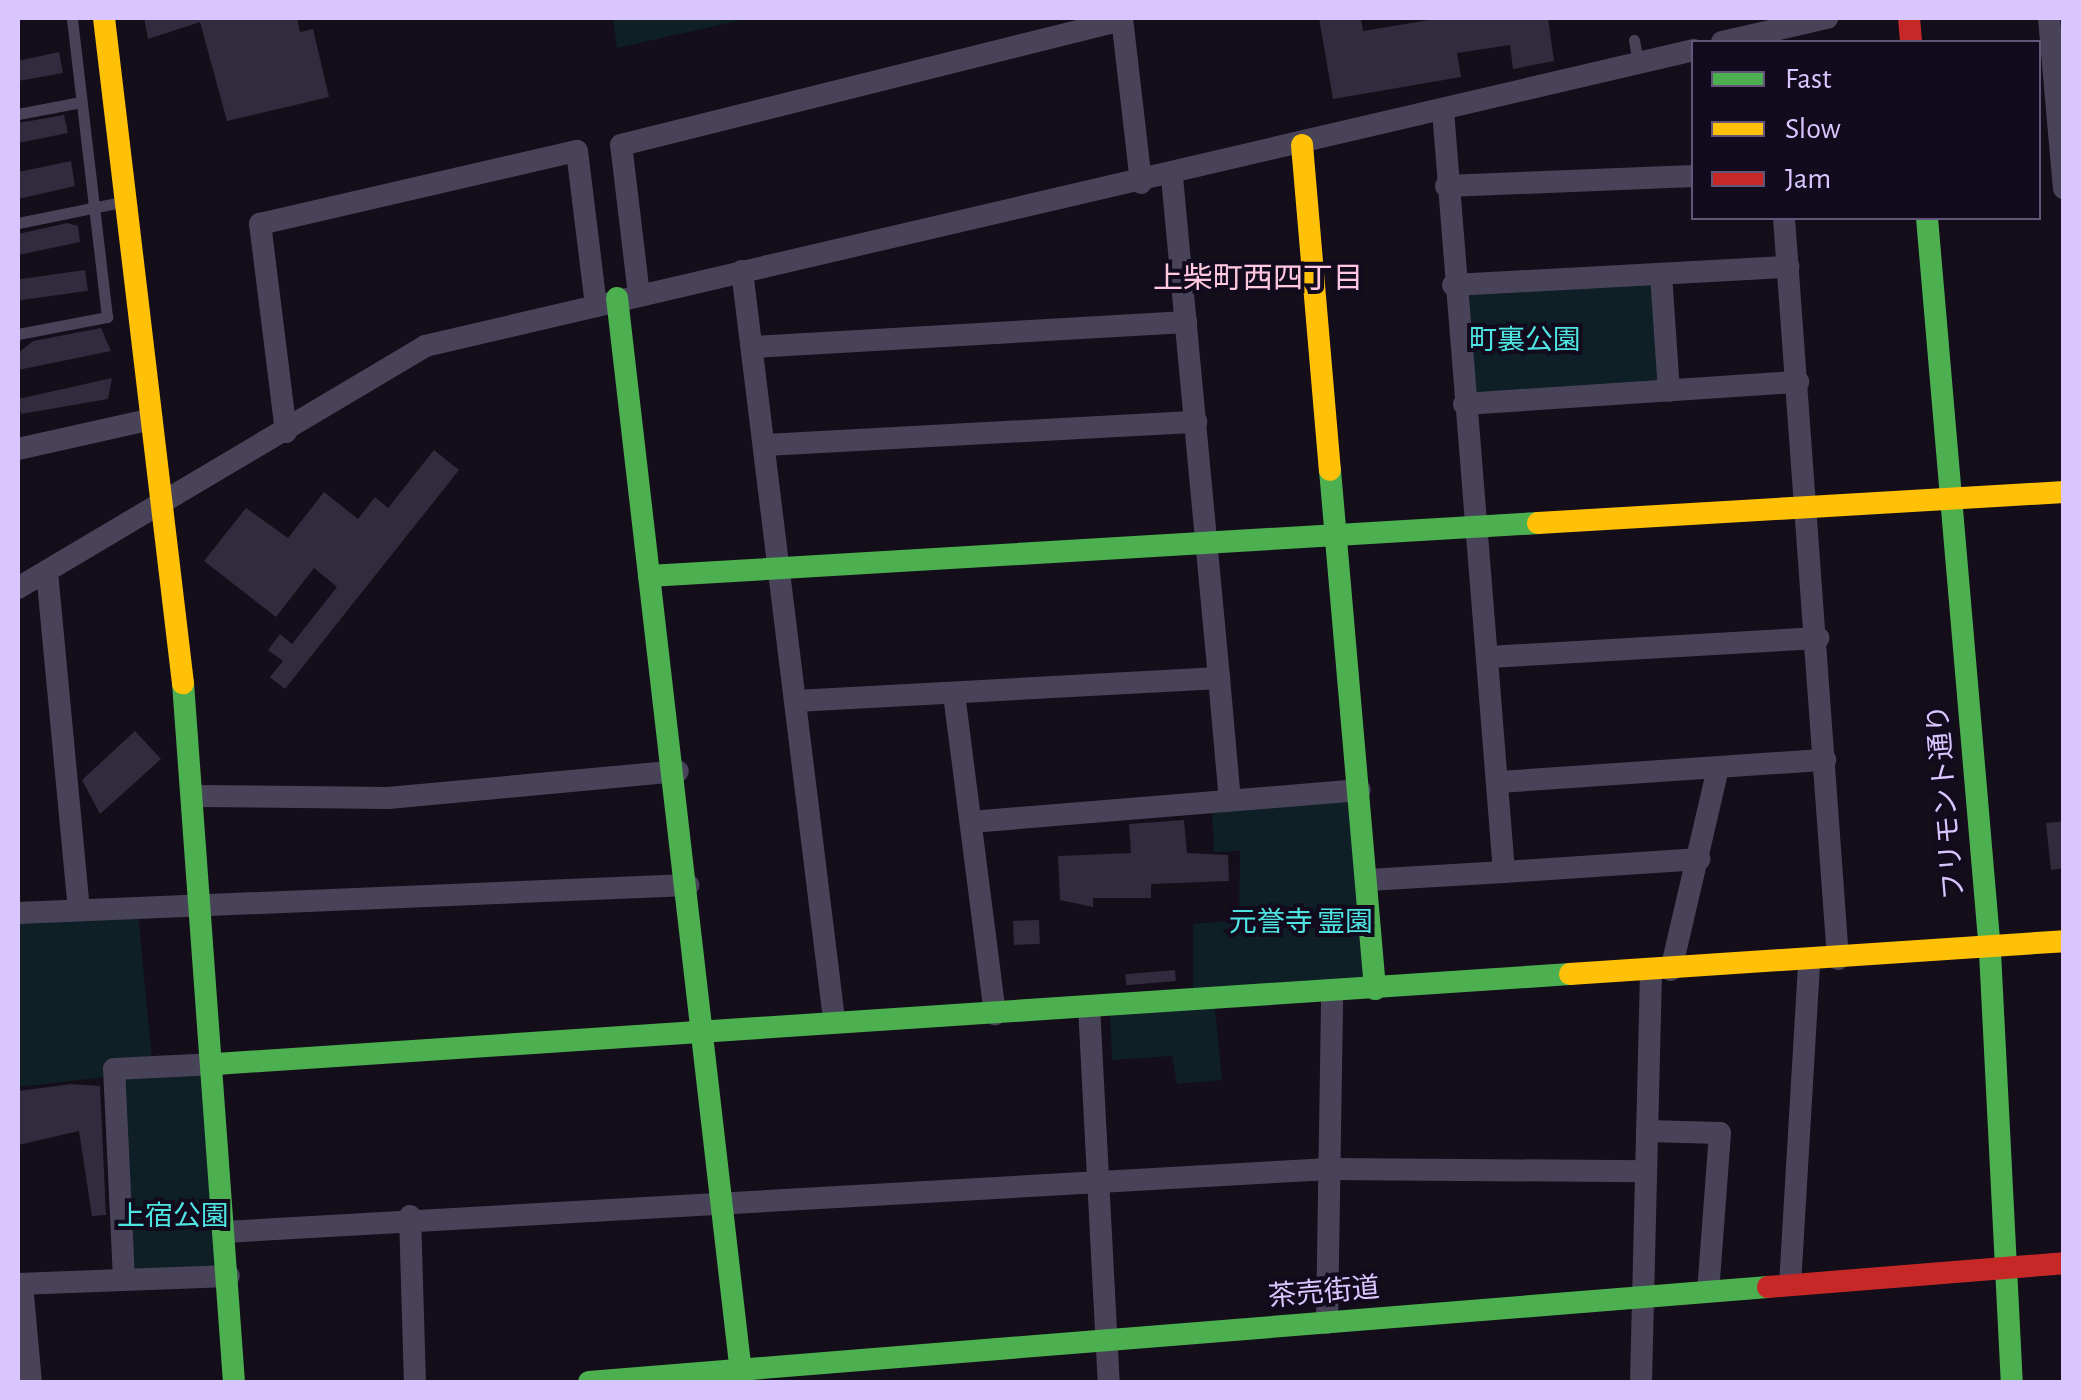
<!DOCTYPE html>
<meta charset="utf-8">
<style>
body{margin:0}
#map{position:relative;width:2081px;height:1400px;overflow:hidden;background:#130e19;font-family:"Alegreya Sans","Noto Sans JP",sans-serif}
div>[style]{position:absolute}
.green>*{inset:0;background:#0e1f25;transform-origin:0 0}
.building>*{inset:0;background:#322b3d;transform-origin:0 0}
.lane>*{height:11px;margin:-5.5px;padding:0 5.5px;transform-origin:5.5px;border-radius:5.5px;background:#49435a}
.street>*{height:22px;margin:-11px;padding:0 11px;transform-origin:11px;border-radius:11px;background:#49435a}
.fast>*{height:22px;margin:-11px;padding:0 11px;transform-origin:11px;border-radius:11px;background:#4caf50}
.slow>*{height:22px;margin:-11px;padding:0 11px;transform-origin:11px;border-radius:11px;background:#ffc107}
.jam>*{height:22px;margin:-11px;padding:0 11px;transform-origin:11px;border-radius:11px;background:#c62828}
span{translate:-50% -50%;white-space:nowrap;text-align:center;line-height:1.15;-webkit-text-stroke:8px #120a1d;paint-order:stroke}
.park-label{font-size:28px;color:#4de4e1}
.street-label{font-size:28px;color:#dac6ff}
.neighbourhood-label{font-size:30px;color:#ffc8df}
.frame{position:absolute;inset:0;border:20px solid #dac6ff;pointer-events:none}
.legend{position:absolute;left:1691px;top:40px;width:350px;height:180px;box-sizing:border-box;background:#120a1d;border:2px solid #625577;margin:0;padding:12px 18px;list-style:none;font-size:30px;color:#dac6ff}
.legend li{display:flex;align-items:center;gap:20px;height:50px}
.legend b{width:50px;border:2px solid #625577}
</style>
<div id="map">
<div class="green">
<i style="clip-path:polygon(613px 18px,751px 18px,617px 48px)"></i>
<i style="left:1661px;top:274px;width:117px;height:208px;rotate:86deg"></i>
<i style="clip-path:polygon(1352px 799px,1367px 980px,1193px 993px,1193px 924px,1239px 920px,1240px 851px,1214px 852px,1212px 811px)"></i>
<i style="clip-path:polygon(138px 913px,152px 1060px,106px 1077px,18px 1087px,18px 921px)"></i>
<i style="clip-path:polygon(1215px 1007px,1222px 1080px,1177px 1084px,1172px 1056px,1112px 1060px,1110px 1014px)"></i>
<i style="left:216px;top:1064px;width:212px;height:102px;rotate:86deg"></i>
</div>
<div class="building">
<i style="clip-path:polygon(144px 18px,297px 18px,300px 32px,313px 29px,329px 97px,227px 121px,200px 22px,148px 39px)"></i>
<i style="clip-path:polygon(1319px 18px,1361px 18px,1363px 31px,1441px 18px,1548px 18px,1554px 61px,1513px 69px,1510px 45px,1457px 53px,1461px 77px,1333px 99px)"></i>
<i style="clip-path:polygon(59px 52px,63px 73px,18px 81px,18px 61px)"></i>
<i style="clip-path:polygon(64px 115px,68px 133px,18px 143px,18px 123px)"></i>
<i style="clip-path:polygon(71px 161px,75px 186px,18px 199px,18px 172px)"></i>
<i style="clip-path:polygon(67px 223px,78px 226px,80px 242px,18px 255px,18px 234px)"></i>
<i style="left:85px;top:270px;width:21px;height:68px;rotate:82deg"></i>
<i style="clip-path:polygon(101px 328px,111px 351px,18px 370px,18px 353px,33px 341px)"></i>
<i style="clip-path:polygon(112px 378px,108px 399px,21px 414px,18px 399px)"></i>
<i style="clip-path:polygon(434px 450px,459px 470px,285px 689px,270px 677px,283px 661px,268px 650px,280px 634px,292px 644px,337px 587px,314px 568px,276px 617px,204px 561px,246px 508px,288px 538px,324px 492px,358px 519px,375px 497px,388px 508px)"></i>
<i style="clip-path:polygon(135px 731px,161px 759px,100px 814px,82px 780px)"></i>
<i style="clip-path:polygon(1184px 820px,1187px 853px,1228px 855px,1229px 881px,1151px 884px,1151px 898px,1093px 898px,1093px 907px,1060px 900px,1058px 856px,1131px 853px,1129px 824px)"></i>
<i style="clip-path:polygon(2064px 821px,2064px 868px,2051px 870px,2046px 823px)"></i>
<i style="left:1039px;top:920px;width:24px;height:26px;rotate:88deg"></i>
<i style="left:1175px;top:970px;width:11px;height:50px;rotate:85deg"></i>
<i style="clip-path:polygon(71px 1084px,100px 1086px,106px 1215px,92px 1216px,79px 1131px,18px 1145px,18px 1091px)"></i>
</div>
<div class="lane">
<i style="left:1634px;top:40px;width:23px;rotate:80deg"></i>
<i style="left:18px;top:114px;width:64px;rotate:-10.8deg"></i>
<i style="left:18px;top:223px;width:110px;rotate:-11.5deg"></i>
<i style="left:18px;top:334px;width:91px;rotate:-10.8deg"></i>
<i style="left:107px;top:317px;width:301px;rotate:-96.7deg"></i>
</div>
<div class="street">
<i style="left:1122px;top:18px;width:166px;rotate:83.4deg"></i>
<i style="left:2049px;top:18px;width:171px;rotate:85deg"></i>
<i style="left:1722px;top:42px;width:108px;rotate:-12.9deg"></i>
<i style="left:1446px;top:186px;width:248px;rotate:-2.3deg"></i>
<i style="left:1784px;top:218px;width:743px;rotate:85.83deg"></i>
<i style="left:742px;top:271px;width:754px;rotate:82.99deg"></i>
<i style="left:1661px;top:274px;width:117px;rotate:86.1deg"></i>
<i style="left:1453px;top:285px;width:336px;rotate:-3.1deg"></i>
<i style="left:639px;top:295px;width:151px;rotate:-96.8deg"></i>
<i style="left:621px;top:145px;width:516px;rotate:-14.01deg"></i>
<i style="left:753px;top:347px;width:434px;rotate:-3.3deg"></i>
<i style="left:1464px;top:404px;width:335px;rotate:-3.8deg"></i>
<i style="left:286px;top:432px;width:210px;rotate:-97.1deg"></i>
<i style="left:260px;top:224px;width:325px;rotate:-13deg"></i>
<i style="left:577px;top:151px;width:155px;rotate:83deg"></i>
<i style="left:766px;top:445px;width:431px;rotate:-3.1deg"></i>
<i style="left:18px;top:449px;width:137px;rotate:-12.6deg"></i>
<i style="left:47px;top:572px;width:339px;rotate:84.6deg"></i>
<i style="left:18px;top:588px;width:474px;rotate:-30.7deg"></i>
<i style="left:425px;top:346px;width:1303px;rotate:-13.13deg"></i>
<i style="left:1489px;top:657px;width:330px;rotate:-3.3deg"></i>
<i style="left:1219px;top:678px;width:123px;rotate:84.9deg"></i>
<i style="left:954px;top:694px;width:323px;rotate:82.7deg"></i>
<i style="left:796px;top:701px;width:424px;rotate:-3.1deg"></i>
<i style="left:1219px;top:678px;width:503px;rotate:-95.36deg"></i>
<i style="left:1499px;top:782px;width:327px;rotate:-3.9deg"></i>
<i style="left:197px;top:796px;width:191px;rotate:0.6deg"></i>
<i style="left:388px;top:798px;width:291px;rotate:-5.3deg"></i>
<i style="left:971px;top:822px;width:390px;rotate:-4.7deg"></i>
<i style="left:1504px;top:872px;width:196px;rotate:-3.8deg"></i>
<i style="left:1368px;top:880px;width:136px;rotate:-3.4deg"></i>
<i style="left:1504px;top:872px;width:764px;rotate:-94.58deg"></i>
<i style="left:18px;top:913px;width:671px;rotate:-2.39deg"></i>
<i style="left:1671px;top:970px;width:207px;rotate:-76.9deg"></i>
<i style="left:1089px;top:1006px;width:377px;rotate:87deg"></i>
<i style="left:1647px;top:1131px;width:73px;rotate:1.6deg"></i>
<i style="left:1720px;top:1133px;width:158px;rotate:94.3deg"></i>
<i style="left:410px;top:1216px;width:166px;rotate:88.3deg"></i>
<i style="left:225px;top:1232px;width:1106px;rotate:-3.27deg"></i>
<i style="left:1329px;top:1169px;width:317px;rotate:0.4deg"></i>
<i style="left:124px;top:1279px;width:210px;rotate:-92.7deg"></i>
<i style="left:114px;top:1069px;width:102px;rotate:-2.8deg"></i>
<i style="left:18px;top:1284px;width:211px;rotate:-2.2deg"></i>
<i style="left:22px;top:1284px;width:98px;rotate:84.8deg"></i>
<i style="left:1790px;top:1285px;width:325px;rotate:-86.6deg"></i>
<i style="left:1327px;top:1323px;width:331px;rotate:-89.1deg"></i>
<i style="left:1641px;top:1382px;width:411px;rotate:-88.6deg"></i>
</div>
<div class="fast">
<i style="left:1927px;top:218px;width:737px;rotate:85.09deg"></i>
<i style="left:1990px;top:952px;width:431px;rotate:87.1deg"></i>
<i style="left:617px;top:298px;width:1091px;rotate:83.42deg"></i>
<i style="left:1330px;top:470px;width:521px;rotate:85.04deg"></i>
<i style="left:649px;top:576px;width:891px;rotate:-3.41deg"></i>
<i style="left:183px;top:683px;width:701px;rotate:85.83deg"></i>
<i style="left:216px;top:1064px;width:1357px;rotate:-3.8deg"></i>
<i style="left:589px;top:1382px;width:1183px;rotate:-4.61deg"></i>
</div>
<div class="slow">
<i style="left:104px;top:18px;width:670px;rotate:83.23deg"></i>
<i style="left:1302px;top:145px;width:326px;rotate:85.1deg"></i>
<i style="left:1538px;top:523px;width:527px;rotate:-3.37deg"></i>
<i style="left:1570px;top:974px;width:495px;rotate:-3.8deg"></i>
</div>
<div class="jam">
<i style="left:1909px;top:18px;width:24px;rotate:85deg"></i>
<i style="left:1768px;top:1287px;width:297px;rotate:-4.6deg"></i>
</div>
<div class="park-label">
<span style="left:1525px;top:341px">町裏公園</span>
<span style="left:1301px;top:923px">元誉寺 霊園</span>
<span style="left:173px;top:1217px">上宿公園</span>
</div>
<div class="street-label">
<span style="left:1947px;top:802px;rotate:-95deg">フリモント通り</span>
<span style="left:1324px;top:1293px;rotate:-5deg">茶売街道</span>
</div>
<div class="neighbourhood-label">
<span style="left:1258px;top:279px">上柴町西四丁目</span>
</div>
<div class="frame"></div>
<ul class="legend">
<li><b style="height:12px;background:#4caf50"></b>Fast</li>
<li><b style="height:12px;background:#ffc107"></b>Slow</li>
<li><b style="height:12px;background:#c62828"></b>Jam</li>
</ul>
</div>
